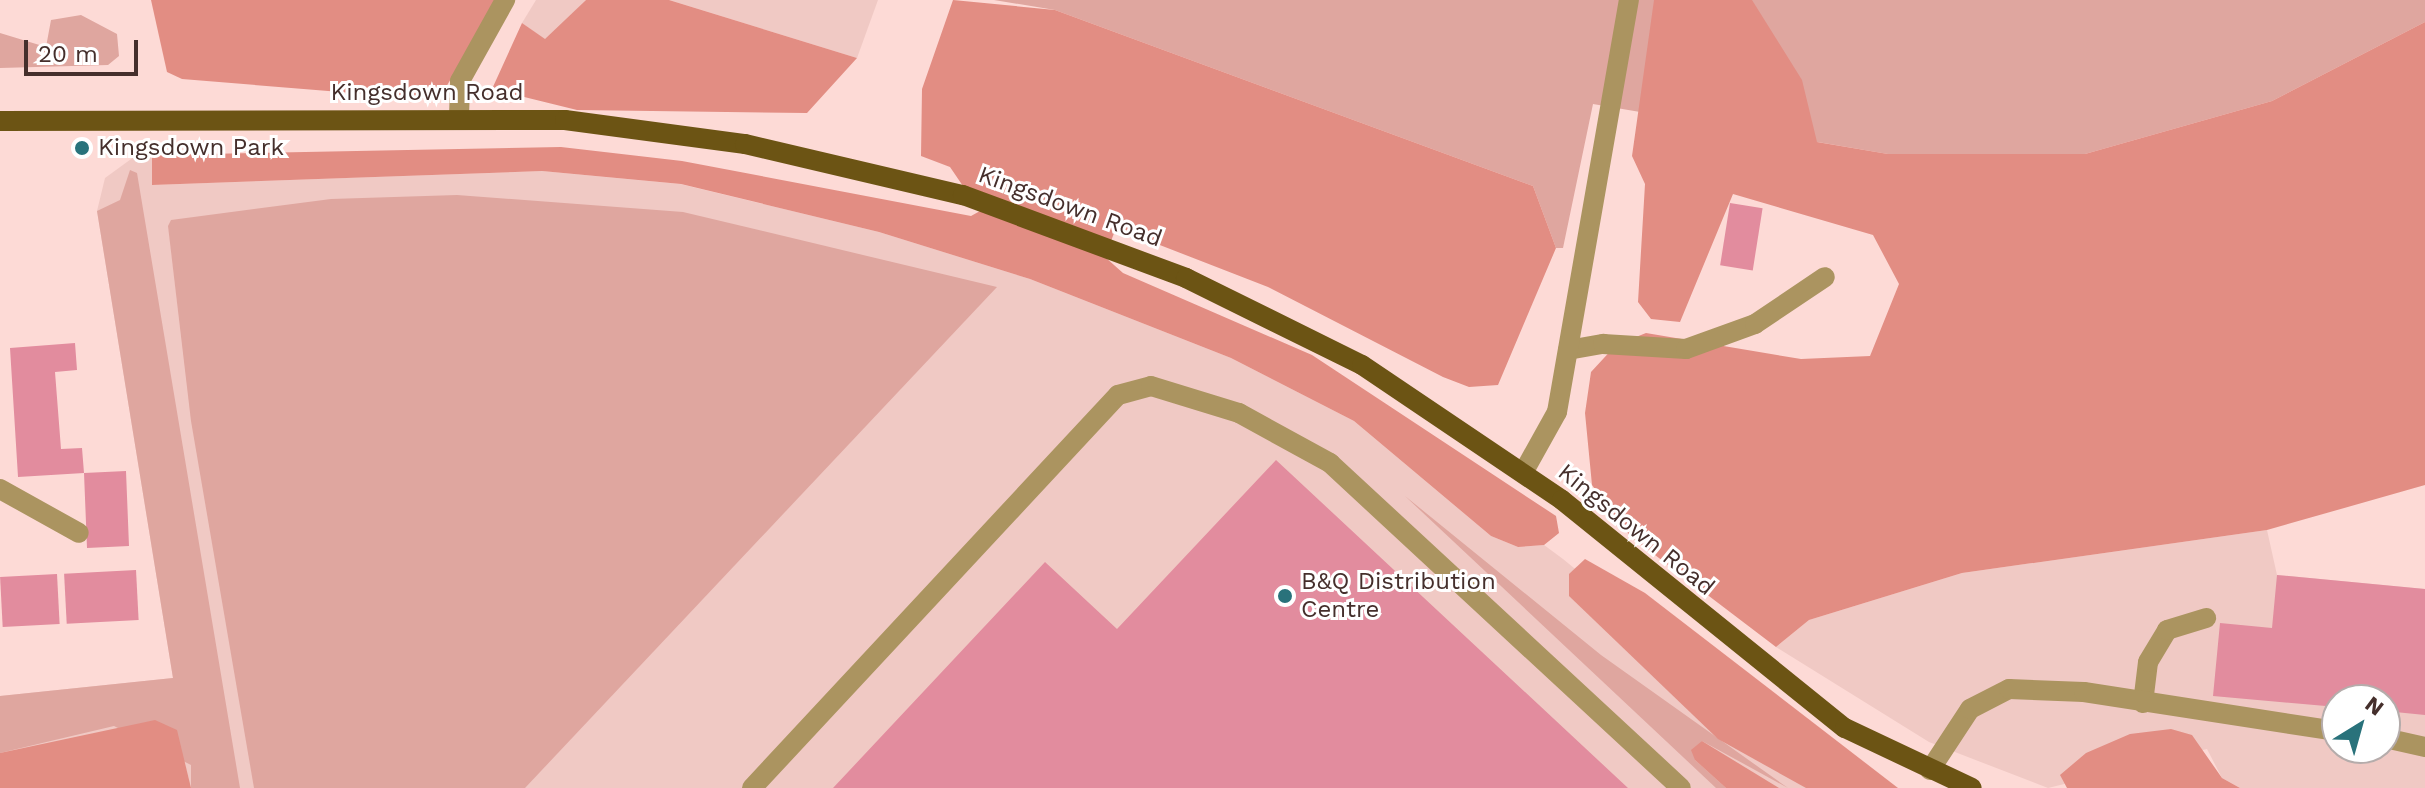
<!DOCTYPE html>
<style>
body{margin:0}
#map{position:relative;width:2425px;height:788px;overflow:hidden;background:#fddad6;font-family:"Work Sans",sans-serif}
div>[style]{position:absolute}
.built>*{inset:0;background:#f0c9c4}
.green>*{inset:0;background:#dfa69f}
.forest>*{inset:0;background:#e28d83}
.building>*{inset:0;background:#e28c9e;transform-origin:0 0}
.minor>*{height:20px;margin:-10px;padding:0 10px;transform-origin:10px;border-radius:10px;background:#ab9460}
.major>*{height:20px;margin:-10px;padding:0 10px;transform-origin:10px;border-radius:10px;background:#6c5414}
.dots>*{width:22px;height:22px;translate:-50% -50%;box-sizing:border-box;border:4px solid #fff;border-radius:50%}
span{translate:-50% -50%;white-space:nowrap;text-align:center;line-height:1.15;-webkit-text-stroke:6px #fff;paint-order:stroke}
.street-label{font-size:24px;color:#452f2c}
.poi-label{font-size:24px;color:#452f2c}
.left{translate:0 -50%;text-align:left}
.north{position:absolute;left:2321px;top:684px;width:80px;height:80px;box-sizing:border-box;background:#fff;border:2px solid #b5acab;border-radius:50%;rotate:37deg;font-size:22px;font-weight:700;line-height:32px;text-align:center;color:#452f2c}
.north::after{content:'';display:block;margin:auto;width:28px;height:36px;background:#29727b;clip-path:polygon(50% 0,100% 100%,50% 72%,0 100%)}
.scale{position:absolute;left:24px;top:40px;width:114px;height:36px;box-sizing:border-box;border:4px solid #452f2c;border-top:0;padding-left:10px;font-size:24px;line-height:28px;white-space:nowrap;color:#452f2c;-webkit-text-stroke:6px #fff;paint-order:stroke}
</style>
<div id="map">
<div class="built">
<i style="clip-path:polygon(536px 0,586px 0,545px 40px,522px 23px)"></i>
<i style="clip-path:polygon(669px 0,878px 0,857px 58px)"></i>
<i style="clip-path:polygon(138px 154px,152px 155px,152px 185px,542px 171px,680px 184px,879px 232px,1030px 279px,1231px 358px,1354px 421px,1491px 536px,1518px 547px,1544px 545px,1563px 559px,1843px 788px,0 788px,0 696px,173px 678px,97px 211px,105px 178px)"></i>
<i style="clip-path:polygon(evenodd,2267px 530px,2277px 575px,2425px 589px,2425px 788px,2240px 788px,2222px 778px,2207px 749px,2048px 788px,1929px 742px,1776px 647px,1809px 620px,1962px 573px,2267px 530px,2337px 700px,2385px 700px,2385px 748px,2337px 748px,2337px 700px)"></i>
</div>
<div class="green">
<i style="clip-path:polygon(994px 0,2425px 0,2425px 22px,2272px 101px,2085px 154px,1888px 154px,1593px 104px,1563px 248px,1556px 248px,1533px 186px,1055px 10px)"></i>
<i style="clip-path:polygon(81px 15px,117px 34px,119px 56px,108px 65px,0 68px,0 33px,46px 47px,51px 20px)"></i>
<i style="clip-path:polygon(130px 170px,137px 173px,240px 788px,191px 788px,191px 765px,114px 726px,0 753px,0 696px,173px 678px,97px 211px,120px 200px)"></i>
<i style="clip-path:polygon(457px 195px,683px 212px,997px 287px,525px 788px,254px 788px,191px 421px,168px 226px,171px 220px,331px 199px)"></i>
<i style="clip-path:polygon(1405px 496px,1601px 655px,1788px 788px,1702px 741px,1695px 760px,1726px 788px,1716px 788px)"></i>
</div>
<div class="forest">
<i style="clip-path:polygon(151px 0,497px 0,442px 94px,427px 99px,182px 79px,167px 72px)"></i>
<i style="clip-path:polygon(586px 0,669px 0,857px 58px,807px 113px,577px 110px,492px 89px,522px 23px,545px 39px)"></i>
<i style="clip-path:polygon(953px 0,1055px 10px,1533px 186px,1556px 248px,1498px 385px,1469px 387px,1443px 377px,1268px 287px,1116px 228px,1105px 257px,1123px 273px,1312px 355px,1556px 516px,1559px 533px,1544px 545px,1518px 547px,1491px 536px,1354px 421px,1231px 358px,1030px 279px,879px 232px,681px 184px,542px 171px,152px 185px,152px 155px,561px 147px,682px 161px,971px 216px,980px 211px,950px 167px,921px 156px,922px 89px)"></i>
<i style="clip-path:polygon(1654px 0,1752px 0,1802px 80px,1817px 142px,1888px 154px,2085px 154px,2272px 101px,2425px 22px,2425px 485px,2267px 530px,1962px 573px,1809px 620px,1776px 647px,1630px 536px,1592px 485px,1585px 413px,1591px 372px,1616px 345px,1646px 333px,1801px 359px,1870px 356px,1899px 284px,1873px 235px,1733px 194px,1680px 322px,1651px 319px,1638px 302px,1645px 184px,1632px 156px)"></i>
<i style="clip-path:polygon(1585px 559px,1645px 593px,1898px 788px,1806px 788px,1718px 739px,1569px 596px,1569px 574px)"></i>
<i style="clip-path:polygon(155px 720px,177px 730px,191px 788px,0 788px,0 753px)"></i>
<i style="clip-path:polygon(2171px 729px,2192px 735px,2222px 778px,2240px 788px,2067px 788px,2060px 775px,2086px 753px,2130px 734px)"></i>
<i style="clip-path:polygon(1702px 741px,1779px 788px,1726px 788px,1695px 760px,1691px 750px)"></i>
</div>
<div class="building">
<i style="left:1730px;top:203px;width:33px;height:63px;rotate:9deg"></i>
<i style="clip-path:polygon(75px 343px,77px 370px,55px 372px,61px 449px,82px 448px,84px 473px,126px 471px,129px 546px,87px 548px,84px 473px,18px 477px,10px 348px)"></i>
<i style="clip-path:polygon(1276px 460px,1628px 788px,833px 788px,1045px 562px,1117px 629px)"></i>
<i style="left:136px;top:570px;width:50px;height:72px;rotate:87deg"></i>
<i style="left:57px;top:574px;width:50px;height:57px;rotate:87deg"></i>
<i style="clip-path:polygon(2277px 575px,2425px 589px,2425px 715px,2385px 711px,2385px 700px,2337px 700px,2337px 707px,2213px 696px,2220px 623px,2272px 628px)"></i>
</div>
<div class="minor">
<i style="left:459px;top:116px;width:35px;rotate:-88deg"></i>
<i style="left:460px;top:81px;width:93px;rotate:-60.9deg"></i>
<i style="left:1568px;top:350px;width:36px;rotate:-10deg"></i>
<i style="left:1603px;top:344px;width:83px;rotate:3.4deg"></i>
<i style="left:1686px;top:349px;width:73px;rotate:-19.9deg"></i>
<i style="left:1755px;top:324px;width:84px;rotate:-33.9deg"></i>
<i style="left:1523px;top:473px;width:70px;rotate:-60.9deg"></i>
<i style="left:1557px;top:412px;width:418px;rotate:-80.1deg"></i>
<i style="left:0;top:489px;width:90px;rotate:29.1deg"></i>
<i style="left:2143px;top:703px;width:41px;rotate:-83deg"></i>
<i style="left:2148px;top:662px;width:37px;rotate:-59deg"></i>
<i style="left:2167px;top:630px;width:41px;rotate:-17.1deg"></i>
<i style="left:2385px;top:738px;width:41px;rotate:12.7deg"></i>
<i style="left:1930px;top:770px;width:73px;rotate:-56.7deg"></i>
<i style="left:1970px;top:709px;width:44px;rotate:-27.1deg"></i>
<i style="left:2009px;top:689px;width:75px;rotate:2.3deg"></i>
<i style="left:2084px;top:692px;width:256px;rotate:8.8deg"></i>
<i style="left:752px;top:788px;width:537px;rotate:-47.04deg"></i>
<i style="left:1118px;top:395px;width:34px;rotate:-15deg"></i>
<i style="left:1151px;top:386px;width:92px;rotate:17.1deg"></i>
<i style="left:1239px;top:413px;width:104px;rotate:28.8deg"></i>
<i style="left:1330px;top:463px;width:478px;rotate:42.8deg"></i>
</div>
<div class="major">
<i style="left:0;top:121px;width:565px;rotate:-0.1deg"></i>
<i style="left:565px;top:120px;width:182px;rotate:7.6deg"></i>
<i style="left:745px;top:144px;width:224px;rotate:13.2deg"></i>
<i style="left:963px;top:195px;width:238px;rotate:20.4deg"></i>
<i style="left:1186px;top:278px;width:196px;rotate:26.3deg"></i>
<i style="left:1362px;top:365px;width:241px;rotate:34deg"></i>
<i style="left:1562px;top:500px;width:363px;rotate:38.9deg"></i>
<i style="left:1845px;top:728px;width:140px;rotate:25.3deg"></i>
</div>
<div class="dots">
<i style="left:82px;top:148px;background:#29727b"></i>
<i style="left:1285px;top:596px;background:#29727b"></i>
</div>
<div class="street-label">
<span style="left:427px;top:93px">Kingsdown Road</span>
<span style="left:1070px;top:207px;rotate:20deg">Kingsdown Road</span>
<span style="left:1636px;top:530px;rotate:39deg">Kingsdown Road</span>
</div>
<div class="poi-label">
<span class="left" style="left:98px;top:148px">Kingsdown Park</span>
<span class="left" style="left:1301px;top:596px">B&amp;Q Distribution<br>Centre</span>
</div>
<div class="north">N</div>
<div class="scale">20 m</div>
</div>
